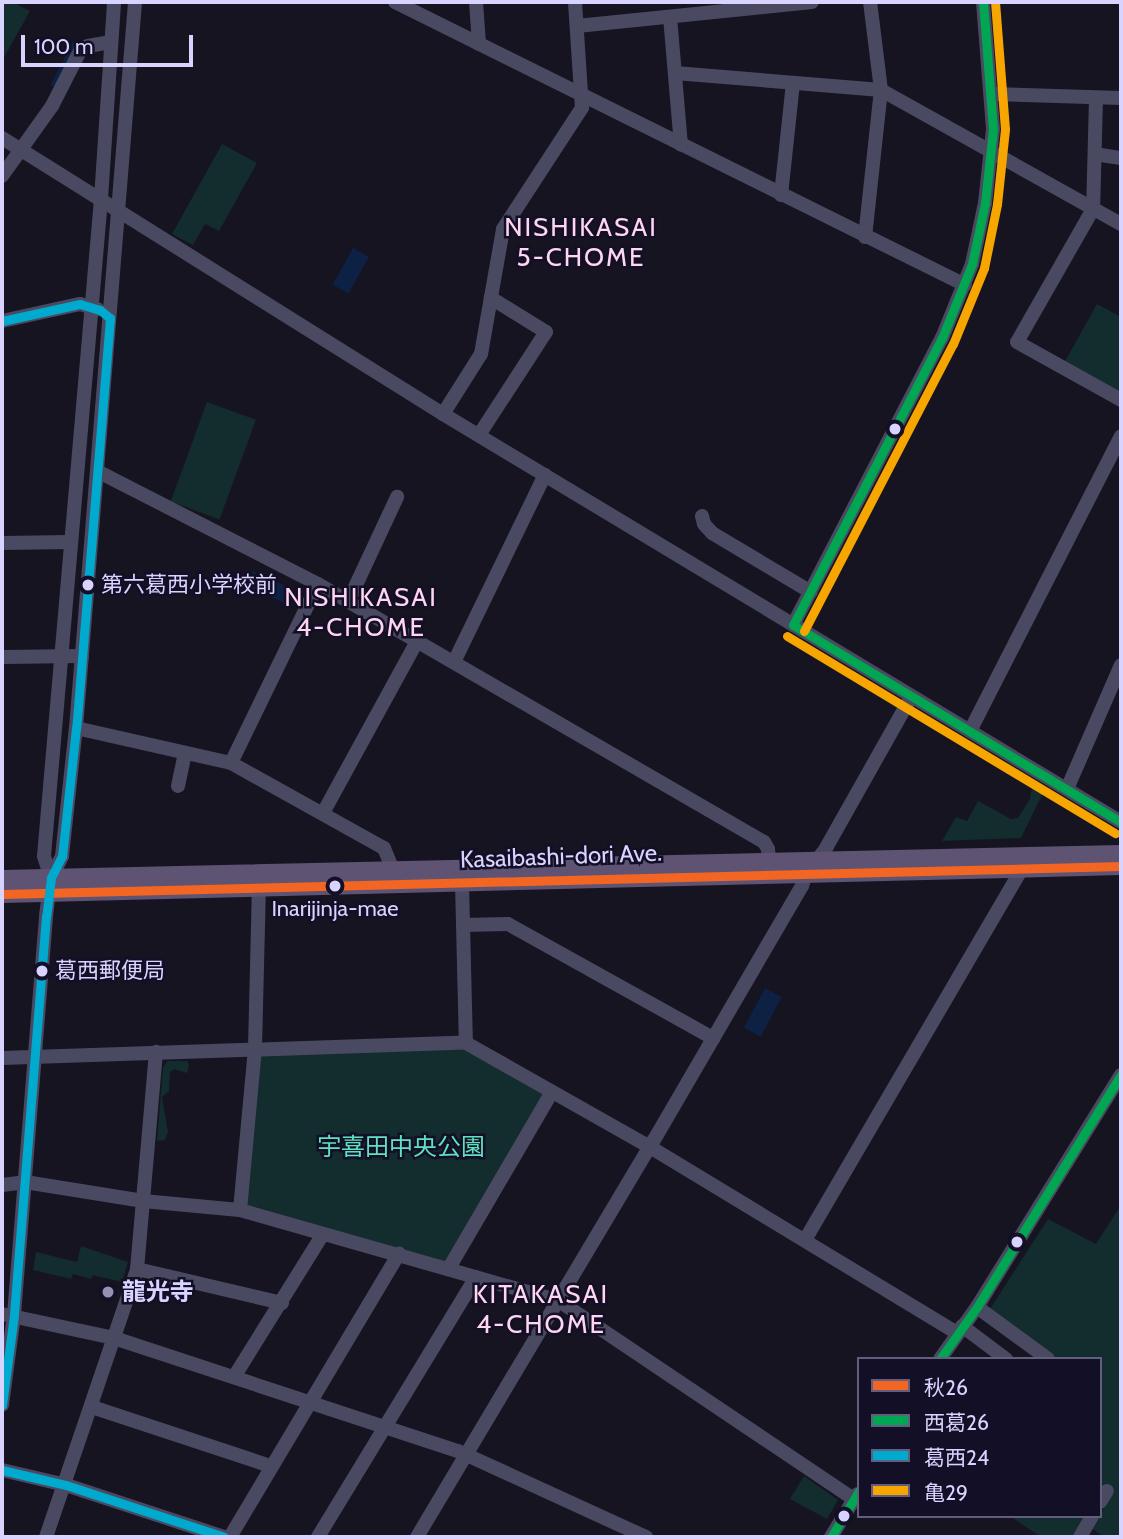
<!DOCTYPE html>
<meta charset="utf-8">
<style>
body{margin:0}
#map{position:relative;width:1123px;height:1539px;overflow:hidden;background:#161421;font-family:Cabin,"Noto Sans JP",sans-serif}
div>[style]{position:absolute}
.green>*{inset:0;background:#132c2d;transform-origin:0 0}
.water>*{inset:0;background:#0d2144;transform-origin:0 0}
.stream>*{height:3.5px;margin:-1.75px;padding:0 1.75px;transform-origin:1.75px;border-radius:1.75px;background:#0d2144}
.minor>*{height:14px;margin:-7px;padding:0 7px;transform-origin:7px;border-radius:7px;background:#4a4962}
.major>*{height:18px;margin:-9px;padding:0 9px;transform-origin:9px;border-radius:9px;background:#5e5373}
.bus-1>*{height:9px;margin:-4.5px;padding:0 4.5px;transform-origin:4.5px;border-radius:4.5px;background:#f26522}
.bus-2>*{height:9px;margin:-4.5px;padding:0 4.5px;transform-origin:4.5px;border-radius:4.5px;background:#00a651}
.bus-3>*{height:9px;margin:-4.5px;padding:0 4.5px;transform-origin:4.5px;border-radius:4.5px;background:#00a9ce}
.bus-4>*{height:9px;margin:-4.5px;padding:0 4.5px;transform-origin:4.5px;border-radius:4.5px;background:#f7a600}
.dots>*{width:19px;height:19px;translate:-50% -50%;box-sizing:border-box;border:4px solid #130f26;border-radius:50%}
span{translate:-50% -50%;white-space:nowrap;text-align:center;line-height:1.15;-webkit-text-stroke:5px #130f26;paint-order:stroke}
.bus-label{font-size:22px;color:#d9d4ff}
.left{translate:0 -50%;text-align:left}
.street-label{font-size:24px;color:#d9d4ff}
.park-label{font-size:24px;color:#5fe0c0}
.poi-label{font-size:24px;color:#d9d4ff;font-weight:700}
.neighbourhood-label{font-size:26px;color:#ffd6f0;letter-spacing:2px}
.frame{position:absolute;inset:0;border:4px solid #d9d4ff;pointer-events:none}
.legend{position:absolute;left:857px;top:1357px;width:245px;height:161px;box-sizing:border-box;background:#130f26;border:2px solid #625e7d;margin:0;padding:9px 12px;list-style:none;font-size:21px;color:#d9d4ff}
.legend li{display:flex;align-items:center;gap:14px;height:35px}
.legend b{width:35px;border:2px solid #625e7d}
.scale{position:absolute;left:21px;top:35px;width:172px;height:32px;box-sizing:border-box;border:4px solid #d9d4ff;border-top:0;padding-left:9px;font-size:21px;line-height:24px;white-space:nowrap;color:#d9d4ff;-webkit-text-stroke:5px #130f26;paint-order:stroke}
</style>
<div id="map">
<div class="green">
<i style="clip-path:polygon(2px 2px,12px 2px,30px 11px,2px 61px)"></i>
<i style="clip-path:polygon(222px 144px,257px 163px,219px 231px,205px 224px,193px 245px,172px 234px)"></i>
<i style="clip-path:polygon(1097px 304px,1121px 317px,1121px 395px,1064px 363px)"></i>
<i style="left:207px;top:402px;width:52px;height:106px;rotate:20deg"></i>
<i style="clip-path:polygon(1033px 782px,1044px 791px,1021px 838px,942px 841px,956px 817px,967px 821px,978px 801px,1011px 819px,1018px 818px,1030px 799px)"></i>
<i style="clip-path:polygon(466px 1049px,546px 1093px,446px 1262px,245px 1204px,259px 1053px)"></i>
<i style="clip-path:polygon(168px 1061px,187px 1061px,189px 1065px,187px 1073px,174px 1069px,170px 1072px,169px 1091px,162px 1097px,168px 1132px,165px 1140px,157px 1141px,163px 1067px)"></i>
<i style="clip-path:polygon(1121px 1205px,1121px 1537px,1104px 1537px,1084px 1523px,1074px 1537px,1041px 1537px,1010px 1516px,1081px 1516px,1092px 1524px,1100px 1516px,1111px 1494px,1100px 1487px,1100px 1359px,1053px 1359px,988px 1312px,1048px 1219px,1096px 1244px)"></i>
<i style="clip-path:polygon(81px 1246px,128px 1262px,122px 1282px,93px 1275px,91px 1279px,73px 1274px,71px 1279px,33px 1270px,36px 1252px,77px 1262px)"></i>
<i style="clip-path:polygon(804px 1476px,838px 1500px,827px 1519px,790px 1499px)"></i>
</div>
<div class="water">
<i style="left:353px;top:248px;width:18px;height:42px;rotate:29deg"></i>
<i style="left:253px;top:571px;width:44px;height:16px;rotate:25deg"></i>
<i style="left:765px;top:988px;width:19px;height:45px;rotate:28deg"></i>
</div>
<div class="stream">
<i style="left:53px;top:85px;width:46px;rotate:-62.9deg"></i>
</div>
<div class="minor">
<i style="left:395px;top:2px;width:636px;rotate:26.4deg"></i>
<i style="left:476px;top:2px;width:42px;rotate:85.9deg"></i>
<i style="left:670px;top:17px;width:128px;rotate:85.1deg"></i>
<i style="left:577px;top:26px;width:236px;rotate:-5.8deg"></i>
<i style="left:675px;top:73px;width:207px;rotate:4.7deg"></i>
<i style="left:881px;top:90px;width:275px;rotate:29.2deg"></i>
<i style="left:992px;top:94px;width:129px;rotate:1.8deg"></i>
<i style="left:1096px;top:98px;width:111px;rotate:91.5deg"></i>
<i style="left:1093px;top:209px;width:153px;rotate:119.7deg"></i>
<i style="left:1017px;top:342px;width:119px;rotate:29.1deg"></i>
<i style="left:2px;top:138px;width:520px;rotate:32.04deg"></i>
<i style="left:443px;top:414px;width:791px;rotate:31.04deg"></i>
<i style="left:1095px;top:154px;width:26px;rotate:9deg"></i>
<i style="left:2px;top:176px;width:86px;rotate:-54.5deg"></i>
<i style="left:52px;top:106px;width:62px;rotate:-63deg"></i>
<i style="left:80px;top:51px;width:9px;rotate:-32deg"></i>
<i style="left:88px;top:46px;width:23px;rotate:-10deg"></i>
<i style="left:781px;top:195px;width:113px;rotate:-83.9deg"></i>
<i style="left:865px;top:237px;width:148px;rotate:-83.8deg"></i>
<i style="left:881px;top:90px;width:89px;rotate:-97.1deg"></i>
<i style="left:2px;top:321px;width:80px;rotate:-12.3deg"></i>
<i style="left:80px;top:304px;width:18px;rotate:16deg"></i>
<i style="left:443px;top:414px;width:71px;rotate:-57.7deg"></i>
<i style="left:481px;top:354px;width:127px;rotate:-80deg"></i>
<i style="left:503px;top:229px;width:145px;rotate:-56.9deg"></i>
<i style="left:582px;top:108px;width:106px;rotate:-93.8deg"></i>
<i style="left:479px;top:435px;width:123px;rotate:-57deg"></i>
<i style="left:546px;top:332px;width:65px;rotate:-148.3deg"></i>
<i style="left:97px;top:471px;width:248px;rotate:27.1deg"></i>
<i style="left:318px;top:584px;width:515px;rotate:30.05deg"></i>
<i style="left:764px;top:842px;width:8px;rotate:60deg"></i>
<i style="left:768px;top:849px;width:21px;rotate:85deg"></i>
<i style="left:702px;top:516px;width:8px;rotate:76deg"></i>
<i style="left:704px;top:524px;width:12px;rotate:48deg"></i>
<i style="left:712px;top:533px;width:115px;rotate:30.8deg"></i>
<i style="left:2px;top:543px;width:68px;rotate:-0.8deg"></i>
<i style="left:349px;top:600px;width:114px;rotate:-65deg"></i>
<i style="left:793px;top:625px;width:323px;rotate:-62.6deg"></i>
<i style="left:942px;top:338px;width:80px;rotate:-67.9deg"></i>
<i style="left:972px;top:264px;width:62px;rotate:-78deg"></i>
<i style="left:985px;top:203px;width:74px;rotate:-83.8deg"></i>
<i style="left:993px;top:129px;width:127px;rotate:-94.5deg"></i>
<i style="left:2px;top:657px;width:80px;rotate:-0.7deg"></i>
<i style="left:454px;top:662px;width:208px;rotate:-64.1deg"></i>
<i style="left:76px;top:728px;width:159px;rotate:12.7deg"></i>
<i style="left:231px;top:763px;width:175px;rotate:29.1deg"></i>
<i style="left:384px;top:848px;width:22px;rotate:68deg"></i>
<i style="left:970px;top:731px;width:331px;rotate:-62.9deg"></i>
<i style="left:231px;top:763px;width:199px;rotate:-64.1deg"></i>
<i style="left:178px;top:786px;width:34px;rotate:-78deg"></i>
<i style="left:1067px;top:789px;width:135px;rotate:-66.5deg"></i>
<i style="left:323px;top:813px;width:196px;rotate:-61.3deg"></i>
<i style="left:51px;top:878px;width:23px;rotate:-108deg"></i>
<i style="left:44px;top:856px;width:659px;rotate:-85.04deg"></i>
<i style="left:101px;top:199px;width:197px;rotate:-86.2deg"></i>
<i style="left:462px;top:883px;width:160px;rotate:88.6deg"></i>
<i style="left:463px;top:925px;width:45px;rotate:-1.3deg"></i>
<i style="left:508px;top:924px;width:235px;rotate:29.1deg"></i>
<i style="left:2px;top:1058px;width:464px;rotate:-1.9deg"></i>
<i style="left:466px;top:1043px;width:211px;rotate:29.5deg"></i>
<i style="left:650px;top:1147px;width:358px;rotate:31.2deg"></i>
<i style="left:2px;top:1185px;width:23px;rotate:-7deg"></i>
<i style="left:25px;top:1182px;width:120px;rotate:9.1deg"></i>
<i style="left:143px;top:1201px;width:97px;rotate:5.3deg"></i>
<i style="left:240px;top:1210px;width:332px;rotate:15.9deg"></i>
<i style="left:559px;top:1301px;width:355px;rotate:33.9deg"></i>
<i style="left:240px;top:1210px;width:163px;rotate:-84.7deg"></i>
<i style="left:255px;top:1048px;width:159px;rotate:-88.6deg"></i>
<i style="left:805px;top:1240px;width:430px;rotate:-59.7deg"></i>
<i style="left:449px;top:1268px;width:204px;rotate:-59.7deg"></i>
<i style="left:137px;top:1269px;width:149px;rotate:13.2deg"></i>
<i style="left:977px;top:1307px;width:88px;rotate:36.2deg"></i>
<i style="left:2px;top:1314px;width:115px;rotate:12.1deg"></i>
<i style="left:114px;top:1338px;width:362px;rotate:18.2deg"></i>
<i style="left:458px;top:1451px;width:207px;rotate:24.6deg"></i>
<i style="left:962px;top:1326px;width:55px;rotate:36.9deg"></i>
<i style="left:940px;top:1359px;width:64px;rotate:-54.6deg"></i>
<i style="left:977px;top:1307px;width:273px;rotate:-58.2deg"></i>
<i style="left:234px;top:1377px;width:168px;rotate:-58.1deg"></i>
<i style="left:2px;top:1405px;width:91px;rotate:-82.4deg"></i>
<i style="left:14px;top:1315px;width:400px;rotate:-85.4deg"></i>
<i style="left:46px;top:916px;width:38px;rotate:-83deg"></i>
<i style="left:51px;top:878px;width:25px;rotate:-63deg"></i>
<i style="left:62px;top:856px;width:129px;rotate:-83.8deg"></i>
<i style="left:76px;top:728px;width:728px;rotate:-85.35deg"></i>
<i style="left:92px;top:1407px;width:188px;rotate:18.3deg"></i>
<i style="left:2px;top:1470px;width:66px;rotate:13.2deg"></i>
<i style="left:66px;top:1485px;width:166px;rotate:18.2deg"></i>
<i style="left:1100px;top:1502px;width:13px;rotate:-58deg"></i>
<i style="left:46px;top:1537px;width:283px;rotate:-71.2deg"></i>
<i style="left:137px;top:1269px;width:218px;rotate:-85deg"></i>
<i style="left:230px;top:1537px;width:330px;rotate:-59.2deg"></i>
<i style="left:318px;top:1537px;width:304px;rotate:-58.7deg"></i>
<i style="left:417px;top:1537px;width:462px;rotate:-59.2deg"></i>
<i style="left:654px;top:1140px;width:294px;rotate:-59.8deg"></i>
<i style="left:802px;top:886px;width:13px;rotate:-72deg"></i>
<i style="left:806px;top:874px;width:33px;rotate:-52deg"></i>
<i style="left:826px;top:848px;width:173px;rotate:-60.6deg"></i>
<i style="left:831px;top:1537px;width:50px;rotate:-58.8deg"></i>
<i style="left:1080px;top:1537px;width:24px;rotate:-60deg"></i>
</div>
<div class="major">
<i style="left:2px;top:879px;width:1119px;rotate:-1.28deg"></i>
<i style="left:2px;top:894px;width:1119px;rotate:-1.43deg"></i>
</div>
<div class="bus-1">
<i style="left:2px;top:894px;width:1119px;rotate:-1.43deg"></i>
</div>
<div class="bus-2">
<i style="left:793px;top:625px;width:323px;rotate:-62.6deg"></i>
<i style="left:942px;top:338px;width:80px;rotate:-67.9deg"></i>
<i style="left:972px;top:264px;width:62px;rotate:-78deg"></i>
<i style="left:985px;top:203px;width:74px;rotate:-83.8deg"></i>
<i style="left:993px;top:129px;width:127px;rotate:-94.5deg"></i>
<i style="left:793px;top:625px;width:383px;rotate:31deg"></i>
<i style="left:940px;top:1359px;width:64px;rotate:-54.6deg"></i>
<i style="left:977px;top:1307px;width:273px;rotate:-58.2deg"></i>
<i style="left:831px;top:1537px;width:54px;rotate:-58.7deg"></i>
</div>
<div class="bus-3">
<i style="left:2px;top:321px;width:80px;rotate:-12.3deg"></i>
<i style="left:80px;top:304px;width:21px;rotate:17deg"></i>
<i style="left:100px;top:310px;width:13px;rotate:39deg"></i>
<i style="left:110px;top:318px;width:411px;rotate:94.7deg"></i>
<i style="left:76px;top:728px;width:129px;rotate:96.2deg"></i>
<i style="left:62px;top:856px;width:25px;rotate:117deg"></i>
<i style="left:51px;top:878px;width:38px;rotate:97deg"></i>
<i style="left:46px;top:916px;width:400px;rotate:94.6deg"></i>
<i style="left:14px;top:1315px;width:91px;rotate:97.6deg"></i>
<i style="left:2px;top:1470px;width:66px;rotate:13.2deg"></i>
<i style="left:66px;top:1485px;width:166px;rotate:18.2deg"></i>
</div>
<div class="bus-4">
<i style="left:804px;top:631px;width:323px;rotate:-62.6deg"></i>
<i style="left:953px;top:344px;width:82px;rotate:-67.8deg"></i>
<i style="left:984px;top:268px;width:65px;rotate:-78.5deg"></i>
<i style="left:997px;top:204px;width:75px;rotate:-83.9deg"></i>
<i style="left:1005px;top:129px;width:127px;rotate:-94.5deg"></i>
<i style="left:787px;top:636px;width:383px;rotate:31deg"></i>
</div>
<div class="dots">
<i style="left:895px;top:429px;background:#d9d4ff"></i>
<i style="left:88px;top:585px;background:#d9d4ff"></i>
<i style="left:335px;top:886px;background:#d9d4ff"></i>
<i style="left:42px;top:971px;background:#d9d4ff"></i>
<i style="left:1017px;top:1242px;background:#d9d4ff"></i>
<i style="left:108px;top:1292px;background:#9591b1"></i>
<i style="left:844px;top:1516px;background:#d9d4ff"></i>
</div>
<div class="bus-label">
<span class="left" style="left:101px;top:585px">第六葛西小学校前</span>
<span style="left:335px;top:909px">Inarijinja-mae</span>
<span class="left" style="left:55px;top:971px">葛西郵便局</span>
</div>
<div class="street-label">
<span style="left:561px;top:856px;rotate:-2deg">Kasaibashi-dori Ave.</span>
</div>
<div class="park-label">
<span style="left:401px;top:1147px">宇喜田中央公園</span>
</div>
<div class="poi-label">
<span class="left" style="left:122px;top:1292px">龍光寺</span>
</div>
<div class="neighbourhood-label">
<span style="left:581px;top:243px">NISHIKASAI<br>5-CHOME</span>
<span style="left:361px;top:613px">NISHIKASAI<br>4-CHOME</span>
<span style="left:541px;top:1310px">KITAKASAI<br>4-CHOME</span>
</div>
<div class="frame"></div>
<ul class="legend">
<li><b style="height:9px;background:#f26522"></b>秋26</li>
<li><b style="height:9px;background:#00a651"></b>西葛26</li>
<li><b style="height:9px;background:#00a9ce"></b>葛西24</li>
<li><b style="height:9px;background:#f7a600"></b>亀29</li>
</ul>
<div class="scale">100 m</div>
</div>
